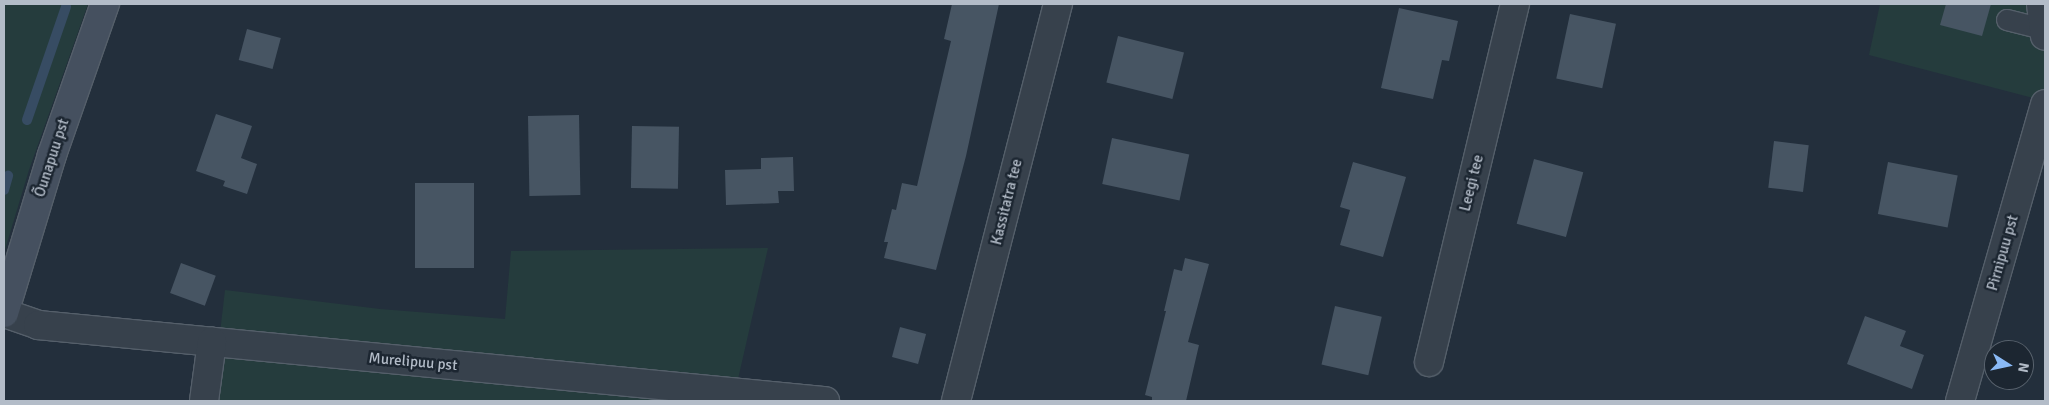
<!DOCTYPE html>
<meta charset="utf-8">
<style>
body{margin:0}
#map{position:relative;width:2049px;height:405px;overflow:hidden;background:#232f3c;font-family:Signika,sans-serif}
div>[style]{position:absolute}
.green>*{inset:0;background:#253c3d}
.stream>*{height:10px;margin:-5px;padding:0 5px;transform-origin:5px;border-radius:5px;background:#374c63}
.building>*{inset:0;background:#475563;transform-origin:0 0}
.roads{filter:drop-shadow(1px 0 #555f6a) drop-shadow(-1px 0 #555f6a) drop-shadow(0 1px #555f6a) drop-shadow(0 -1px #555f6a)}
.lane>*{height:20px;margin:-10px;padding:0 10px;transform-origin:10px;border-radius:10px;background:#37414c}
.street>*{height:28px;margin:-14px;padding:0 14px;transform-origin:14px;border-radius:14px;background:#37414c}
.secondary>*{height:28px;margin:-14px;padding:0 14px;transform-origin:14px;border-radius:14px;background:#45505f}
span{translate:-50% -50%;white-space:nowrap;text-align:center;line-height:1.15;-webkit-text-stroke:5px #1c2631;paint-order:stroke}
.street-label{font-size:15px;color:#b3bcc8}
.frame{position:absolute;inset:0;border:5px solid #b3bcc8;pointer-events:none}
.north{position:absolute;left:1984px;top:340px;width:50px;height:50px;box-sizing:border-box;background:#1c2631;border:1px solid #58626d;border-radius:50%;rotate:100deg;font-size:14px;font-weight:700;line-height:20px;text-align:center;color:#b3bcc8}
.north::after{content:'';display:block;margin:auto;width:18px;height:22px;background:#89b9f6;clip-path:polygon(50% 0,100% 100%,50% 72%,0 100%)}
</style>
<div id="map">
<div class="green">
<i style="clip-path:polygon(4px 4px,88px 4px,29px 170px,4px 253px)"></i>
<i style="clip-path:polygon(1880px 4px,2045px 4px,2045px 101px,1869px 55px)"></i>
<i style="clip-path:polygon(768px 248px,733px 401px,212px 401px,225px 290px,380px 309px,505px 319px,511px 251px)"></i>
</div>
<div class="stream">
<i style="left:27px;top:120px;width:120px;rotate:-71deg"></i>
<i style="left:4px;top:190px;width:15px;rotate:-74deg"></i>
</div>
<div class="building">
<i style="clip-path:polygon(952px 4px,999px 4px,966px 156px,936px 270px,884px 258px,888px 242px,884px 242px,892px 209px,896px 210px,902px 183px,917px 186px,951px 41px,944px 39px)"></i>
<i style="clip-path:polygon(1946px 4px,1991px 4px,1982px 36px,1940px 25px)"></i>
<i style="clip-path:polygon(1399px 8px,1458px 21px,1449px 61px,1442px 60px,1433px 99px,1381px 88px)"></i>
<i style="left:1570px;top:14px;width:47px;height:66px;rotate:12deg"></i>
<i style="left:247px;top:29px;width:35px;height:32px;rotate:15deg"></i>
<i style="left:1118px;top:36px;width:68px;height:48px;rotate:14deg"></i>
<i style="clip-path:polygon(216px 114px,252px 126px,241px 158px,257px 164px,247px 194px,223px 186px,225px 181px,196px 171px)"></i>
<i style="left:579px;top:115px;width:80px;height:51px;rotate:89deg"></i>
<i style="left:632px;top:126px;width:47px;height:62px;rotate:1deg"></i>
<i style="left:1112px;top:138px;width:79px;height:47px;rotate:12deg"></i>
<i style="left:1774px;top:141px;width:35px;height:47px;rotate:7deg"></i>
<i style="clip-path:polygon(793px 157px,794px 191px,778px 191px,779px 203px,726px 205px,725px 170px,761px 169px,761px 158px)"></i>
<i style="left:1534px;top:159px;width:51px;height:67px;rotate:15deg"></i>
<i style="clip-path:polygon(1353px 162px,1406px 177px,1383px 257px,1340px 245px,1350px 210px,1340px 207px)"></i>
<i style="left:1888px;top:162px;width:71px;height:53px;rotate:11deg"></i>
<i style="left:474px;top:183px;width:85px;height:59px;rotate:90deg"></i>
<i style="clip-path:polygon(1185px 258px,1209px 264px,1188px 342px,1199px 345px,1186px 401px,1152px 401px,1152px 397px,1145px 395px,1166px 311px,1164px 311px,1174px 269px,1182px 271px)"></i>
<i style="left:181px;top:263px;width:37px;height:32px;rotate:20deg"></i>
<i style="left:1335px;top:306px;width:48px;height:60px;rotate:13deg"></i>
<i style="clip-path:polygon(1865px 316px,1906px 331px,1900px 346px,1924px 355px,1912px 389px,1847px 364px)"></i>
<i style="left:900px;top:327px;width:27px;height:31px;rotate:15deg"></i>
</div>
<div class="roads">
<div class="lane">
<i style="left:2007px;top:20px;width:38px;rotate:14deg"></i>
</div>
<div class="street">
<i style="left:2041px;top:4px;width:32px;rotate:83deg"></i>
<i style="left:4px;top:313px;width:36px;rotate:19deg"></i>
<i style="left:38px;top:325px;width:791px;rotate:5.52deg"></i>
<i style="left:1429px;top:362px;width:368px;rotate:-76.5deg"></i>
<i style="left:204px;top:401px;width:60px;rotate:-82.3deg"></i>
<i style="left:956px;top:401px;width:410px;rotate:-75.6deg"></i>
<i style="left:1960px;top:401px;width:309px;rotate:-74deg"></i>
</div>
<div class="secondary">
<i style="left:4px;top:313px;width:165px;rotate:-73.1deg"></i>
<i style="left:52px;top:155px;width:160px;rotate:-70.7deg"></i>
</div>
</div>
<div class="street-label">
<span style="left:52px;top:158px;rotate:-72deg">Õunapuu pst</span>
<span style="left:1472px;top:183px;rotate:-76deg">Leegi tee</span>
<span style="left:1007px;top:202px;rotate:-76deg">Kassitatra tee</span>
<span style="left:2003px;top:253px;rotate:-74deg">Pirnipuu pst</span>
<span style="left:413px;top:362px;rotate:5deg">Murelipuu pst</span>
</div>
<div class="frame"></div>
<div class="north">N</div>
</div>
